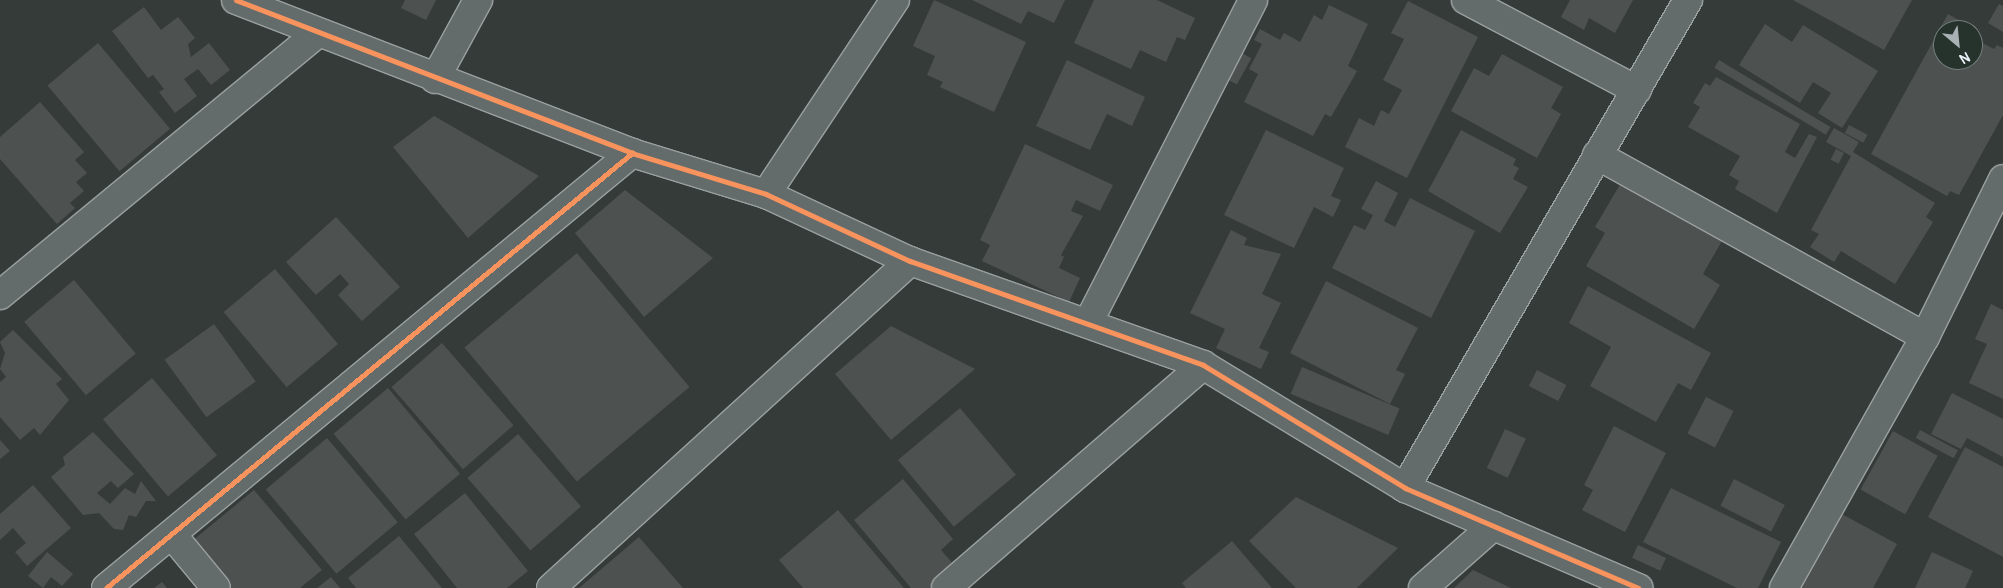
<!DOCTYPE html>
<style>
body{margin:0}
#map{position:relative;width:2003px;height:588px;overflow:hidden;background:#353b38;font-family:Pangolin,sans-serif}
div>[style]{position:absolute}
.building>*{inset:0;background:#4d5250;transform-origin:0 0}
.roads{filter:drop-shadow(1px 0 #9a9f9f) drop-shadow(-1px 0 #9a9f9f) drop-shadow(0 1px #9a9f9f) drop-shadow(0 -1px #9a9f9f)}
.street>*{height:28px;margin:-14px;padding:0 14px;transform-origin:14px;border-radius:14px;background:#646b6b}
.secondary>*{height:28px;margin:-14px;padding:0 14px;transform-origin:14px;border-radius:14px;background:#646b6b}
.cycleway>*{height:5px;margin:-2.5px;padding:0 2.5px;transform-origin:2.5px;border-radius:2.5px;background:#f8935d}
span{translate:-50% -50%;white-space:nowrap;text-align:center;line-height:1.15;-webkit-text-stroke:5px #26332d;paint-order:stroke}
.north{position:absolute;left:1933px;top:20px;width:50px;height:50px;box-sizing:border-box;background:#26332d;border:1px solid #747f7e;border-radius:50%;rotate:152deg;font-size:14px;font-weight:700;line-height:20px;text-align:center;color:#e8f1f8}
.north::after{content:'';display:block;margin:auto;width:18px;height:22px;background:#a9b1b5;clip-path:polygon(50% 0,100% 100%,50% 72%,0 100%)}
</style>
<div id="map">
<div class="building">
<i style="clip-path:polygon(405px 0,436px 0,426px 20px,401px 8px)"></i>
<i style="clip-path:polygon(934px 0,1026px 42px,994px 112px,940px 87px,943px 82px,927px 75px,935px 56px,913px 46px)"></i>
<i style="clip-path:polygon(972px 0,1065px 0,1054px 23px,1028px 11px,1021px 24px)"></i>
<i style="clip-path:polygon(1094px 0,1157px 0,1195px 18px,1185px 40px,1177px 37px,1166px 62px,1140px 50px,1131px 69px,1074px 43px)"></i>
<i style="clip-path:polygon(1570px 0,1633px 0,1615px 33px,1589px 18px,1584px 30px,1561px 17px)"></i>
<i style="clip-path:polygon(1793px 0,1912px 0,1884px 50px)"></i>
<i style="clip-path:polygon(1408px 1px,1478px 37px,1407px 178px,1345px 147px,1359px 118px,1374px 126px,1381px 110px,1389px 114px,1402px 90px,1383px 80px,1404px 39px,1391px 33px)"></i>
<i style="clip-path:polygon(1999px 4px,2003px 6px,2003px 32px,1988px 23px)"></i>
<i style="clip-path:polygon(1329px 5px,1368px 24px,1348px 66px,1357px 71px,1331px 117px,1325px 114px,1313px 136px,1244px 102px,1258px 74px,1249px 69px,1262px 44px,1254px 40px,1260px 29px,1280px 40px,1284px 33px,1300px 42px,1314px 15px,1322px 20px)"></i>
<i style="clip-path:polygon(144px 7px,161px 30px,178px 17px,195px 38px,188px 44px,191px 57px,209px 43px,230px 70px,211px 85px,198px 69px,184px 79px,197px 96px,175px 113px,159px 92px,164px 89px,153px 75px,148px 78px,112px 31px)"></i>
<i style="clip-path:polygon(evenodd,1948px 14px,1977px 30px,1973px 38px,1994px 49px,1997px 45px,2003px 48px,2003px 115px,1959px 195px,1950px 191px,1947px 196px,1871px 154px,1948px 14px,1943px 30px,1973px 30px,1973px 60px,1943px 60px,1943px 30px)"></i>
<i style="clip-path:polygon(1765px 24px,1792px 42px,1803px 25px,1878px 71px,1842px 128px,1818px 113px,1831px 93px,1813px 82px,1800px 103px,1739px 65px)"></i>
<i style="left:98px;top:43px;width:112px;height:66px;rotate:50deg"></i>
<i style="left:1240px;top:52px;width:13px;height:30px;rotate:29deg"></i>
<i style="clip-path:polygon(1502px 54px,1563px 87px,1551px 108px,1561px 114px,1537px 158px,1451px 111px,1474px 68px,1489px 76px)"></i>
<i style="clip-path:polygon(1067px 60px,1145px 97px,1132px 126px,1107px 114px,1090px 150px,1036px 126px)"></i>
<i style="left:1719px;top:60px;width:130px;height:9px;rotate:31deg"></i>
<i style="clip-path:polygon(1716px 77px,1800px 124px,1785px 152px,1795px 158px,1809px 134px,1817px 137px,1777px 213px,1735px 189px,1739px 181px,1729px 175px,1740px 156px,1688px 127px,1700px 107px,1693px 103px,1705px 83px,1710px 86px)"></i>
<i style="clip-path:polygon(40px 102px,84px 152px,75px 160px,87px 173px,76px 182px,84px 191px,70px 203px,75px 208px,57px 224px,0 159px,0 137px)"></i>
<i style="clip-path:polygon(434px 116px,539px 176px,468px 238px,393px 147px)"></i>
<i style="left:1849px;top:125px;width:21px;height:9px;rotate:28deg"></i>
<i style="clip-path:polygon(1834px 128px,1859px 142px,1853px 152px,1935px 203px,1926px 217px,1933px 222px,1895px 284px,1841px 251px,1834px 262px,1810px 247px,1819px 234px,1811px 230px,1851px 156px,1826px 142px)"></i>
<i style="clip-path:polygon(1266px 130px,1344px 168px,1331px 196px,1341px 200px,1333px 217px,1314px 207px,1294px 248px,1224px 215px)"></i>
<i style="clip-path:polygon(1461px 130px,1516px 159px,1513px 165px,1519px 168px,1513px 179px,1528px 187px,1500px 233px,1428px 191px)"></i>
<i style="clip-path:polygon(1025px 144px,1113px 185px,1100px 211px,1076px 200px,1071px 211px,1083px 216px,1061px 255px,1064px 257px,1059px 268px,1080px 278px,1069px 302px,982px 261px,990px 245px,980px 240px)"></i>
<i style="left:1836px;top:149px;width:9px;height:12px;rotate:27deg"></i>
<i style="clip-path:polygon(1376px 181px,1398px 193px,1384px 221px,1395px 227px,1410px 198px,1475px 231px,1431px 318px,1332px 268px,1354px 225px,1365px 230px,1373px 215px,1361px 209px)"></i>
<i style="clip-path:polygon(1622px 181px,1723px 239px,1703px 274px,1720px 285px,1694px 329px,1586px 266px,1605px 233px,1595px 227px)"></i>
<i style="clip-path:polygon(625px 190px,713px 258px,644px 317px,575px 233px)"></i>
<i style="clip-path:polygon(336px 217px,400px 287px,362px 321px,338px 295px,349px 284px,340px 274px,316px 295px,286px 262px)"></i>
<i style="clip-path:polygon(1231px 230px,1247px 238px,1244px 245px,1281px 254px,1262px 294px,1281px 303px,1259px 348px,1269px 352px,1261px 369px,1216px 348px,1225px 329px,1190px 313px)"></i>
<i style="left:577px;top:253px;width:175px;height:147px;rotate:50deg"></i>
<i style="left:275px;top:269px;width:98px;height:67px;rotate:50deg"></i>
<i style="left:74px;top:280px;width:96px;height:65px;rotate:50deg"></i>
<i style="clip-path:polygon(1326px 281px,1418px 328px,1396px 370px,1405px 374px,1390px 404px,1290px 353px)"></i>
<i style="clip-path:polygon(1588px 286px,1711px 353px,1691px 390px,1678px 383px,1656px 422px,1590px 386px,1611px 347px,1569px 323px)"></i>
<i style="clip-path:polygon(1991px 304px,2003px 310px,2003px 399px,1969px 383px,1987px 344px,1975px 339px)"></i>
<i style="left:214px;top:324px;width:71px;height:61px;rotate:54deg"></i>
<i style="clip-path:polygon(891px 326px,975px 369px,891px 440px,835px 374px)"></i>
<i style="clip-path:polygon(13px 330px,62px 379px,56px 384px,69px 400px,40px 435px,34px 428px,20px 440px,0 417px,0 382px,6px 377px,0 369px,5px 353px,0 342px)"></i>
<i style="left:442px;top:343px;width:109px;height:67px;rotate:49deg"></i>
<i style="left:1302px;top:367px;width:106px;height:29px;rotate:23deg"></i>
<i style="left:1537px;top:370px;width:33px;height:18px;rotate:27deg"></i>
<i style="left:152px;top:378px;width:101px;height:64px;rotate:50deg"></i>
<i style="left:388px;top:388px;width:112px;height:71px;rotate:50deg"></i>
<i style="clip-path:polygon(1952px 393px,2003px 419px,2003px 457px,1967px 438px,1961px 449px,1931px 434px)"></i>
<i style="left:1706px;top:397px;width:31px;height:41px;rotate:27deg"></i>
<i style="left:960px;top:408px;width:87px;height:81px;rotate:50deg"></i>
<i style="clip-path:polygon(1614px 426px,1666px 453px,1625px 532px,1582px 510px,1593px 490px,1584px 485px)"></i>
<i style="left:1505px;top:429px;width:23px;height:43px;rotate:25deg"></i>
<i style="left:1920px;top:430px;width:43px;height:9px;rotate:28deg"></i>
<i style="left:1893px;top:431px;width:51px;height:67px;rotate:29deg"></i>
<i style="clip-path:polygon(93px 432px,134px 474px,118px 488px,111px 481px,97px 493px,110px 504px,125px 488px,135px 494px,141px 481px,156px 501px,146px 501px,136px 517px,129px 515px,123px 530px,114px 529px,99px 513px,83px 515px,51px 477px,65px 465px,63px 457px)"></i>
<i style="left:518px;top:434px;width:96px;height:67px;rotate:49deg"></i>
<i style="left:327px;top:438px;width:110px;height:80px;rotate:50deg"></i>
<i style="clip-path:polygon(0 440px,10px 451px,0 459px)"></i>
<i style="clip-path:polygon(1965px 447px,2003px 467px,2003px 557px,1928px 517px)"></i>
<i style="clip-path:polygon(903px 479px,953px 539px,941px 550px,955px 566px,929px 588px,911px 588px,854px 520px)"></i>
<i style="left:1734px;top:479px;width:57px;height:30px;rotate:27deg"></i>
<i style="clip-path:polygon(33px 485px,71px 528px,27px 566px,15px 552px,26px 543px,13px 528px,0 540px,0 514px)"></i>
<i style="clip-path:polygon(1671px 488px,1781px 542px,1758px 588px,1737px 588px,1643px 542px)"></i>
<i style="clip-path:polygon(254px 490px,322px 570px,300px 588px,231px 588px,192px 541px)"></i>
<i style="clip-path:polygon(465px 493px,528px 571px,507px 588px,457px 588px,414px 534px)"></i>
<i style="clip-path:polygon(1296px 497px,1398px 548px,1357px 588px,1296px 588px,1249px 541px)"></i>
<i style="clip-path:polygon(838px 510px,904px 588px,803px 588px,779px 560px)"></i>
<i style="clip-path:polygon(1840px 513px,1897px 544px,1873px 588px,1798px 588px)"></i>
<i style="clip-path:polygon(399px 536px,442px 588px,356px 588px,348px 578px)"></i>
<i style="clip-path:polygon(639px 537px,683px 588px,579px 588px)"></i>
<i style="clip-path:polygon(1232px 541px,1272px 588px,1186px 588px,1182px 583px)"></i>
<i style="left:1638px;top:545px;width:31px;height:14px;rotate:25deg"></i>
<i style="clip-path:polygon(47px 552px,73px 574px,62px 586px,51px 577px,43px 588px,28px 576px)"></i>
<i style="clip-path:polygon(1932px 552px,1973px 571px,1965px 588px,1915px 588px)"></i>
<i style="clip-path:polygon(1473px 570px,1511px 588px,1454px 588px)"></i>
<i style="clip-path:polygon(331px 577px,340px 588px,317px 588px)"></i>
<i style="clip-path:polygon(162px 582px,167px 588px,154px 588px)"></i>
</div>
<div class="roads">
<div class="street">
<i style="left:1466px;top:0;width:193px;rotate:27.8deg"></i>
<i style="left:435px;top:79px;width:90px;rotate:-61.4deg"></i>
<i style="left:1597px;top:155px;width:375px;rotate:29deg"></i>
<i style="left:766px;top:194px;width:233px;rotate:-56.4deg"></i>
<i style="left:0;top:295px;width:412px;rotate:-39.5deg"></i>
<i style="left:1089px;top:321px;width:360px;rotate:-62.9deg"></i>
<i style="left:1405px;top:488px;width:564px;rotate:-59.89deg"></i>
<i style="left:173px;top:536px;width:67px;rotate:50.4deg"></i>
<i style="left:106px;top:588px;width:683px;rotate:-39.59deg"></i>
<i style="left:551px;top:588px;width:486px;rotate:-42.3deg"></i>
<i style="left:946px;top:588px;width:340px;rotate:-40.9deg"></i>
<i style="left:1423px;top:588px;width:94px;rotate:-41.5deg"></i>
<i style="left:1784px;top:588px;width:288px;rotate:-60.7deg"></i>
<i style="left:1925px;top:337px;width:176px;rotate:-63.7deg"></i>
</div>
<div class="secondary">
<i style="left:236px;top:0;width:425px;rotate:21.1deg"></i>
<i style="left:632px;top:153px;width:140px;rotate:17deg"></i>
<i style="left:766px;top:194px;width:159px;rotate:25deg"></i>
<i style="left:910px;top:261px;width:311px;rotate:19.5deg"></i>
<i style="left:1203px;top:365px;width:237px;rotate:31.3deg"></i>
<i style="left:1405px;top:488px;width:254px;rotate:23.2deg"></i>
</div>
</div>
<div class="cycleway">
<i style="left:236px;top:0;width:425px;rotate:21.1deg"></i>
<i style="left:632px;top:153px;width:140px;rotate:17deg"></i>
<i style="left:766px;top:194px;width:159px;rotate:25deg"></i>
<i style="left:910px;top:261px;width:311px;rotate:19.5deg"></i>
<i style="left:1203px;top:365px;width:237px;rotate:31.3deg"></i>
<i style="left:1405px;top:488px;width:254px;rotate:23.2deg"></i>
<i style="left:106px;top:588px;width:683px;rotate:-39.59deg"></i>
</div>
<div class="north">N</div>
</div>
